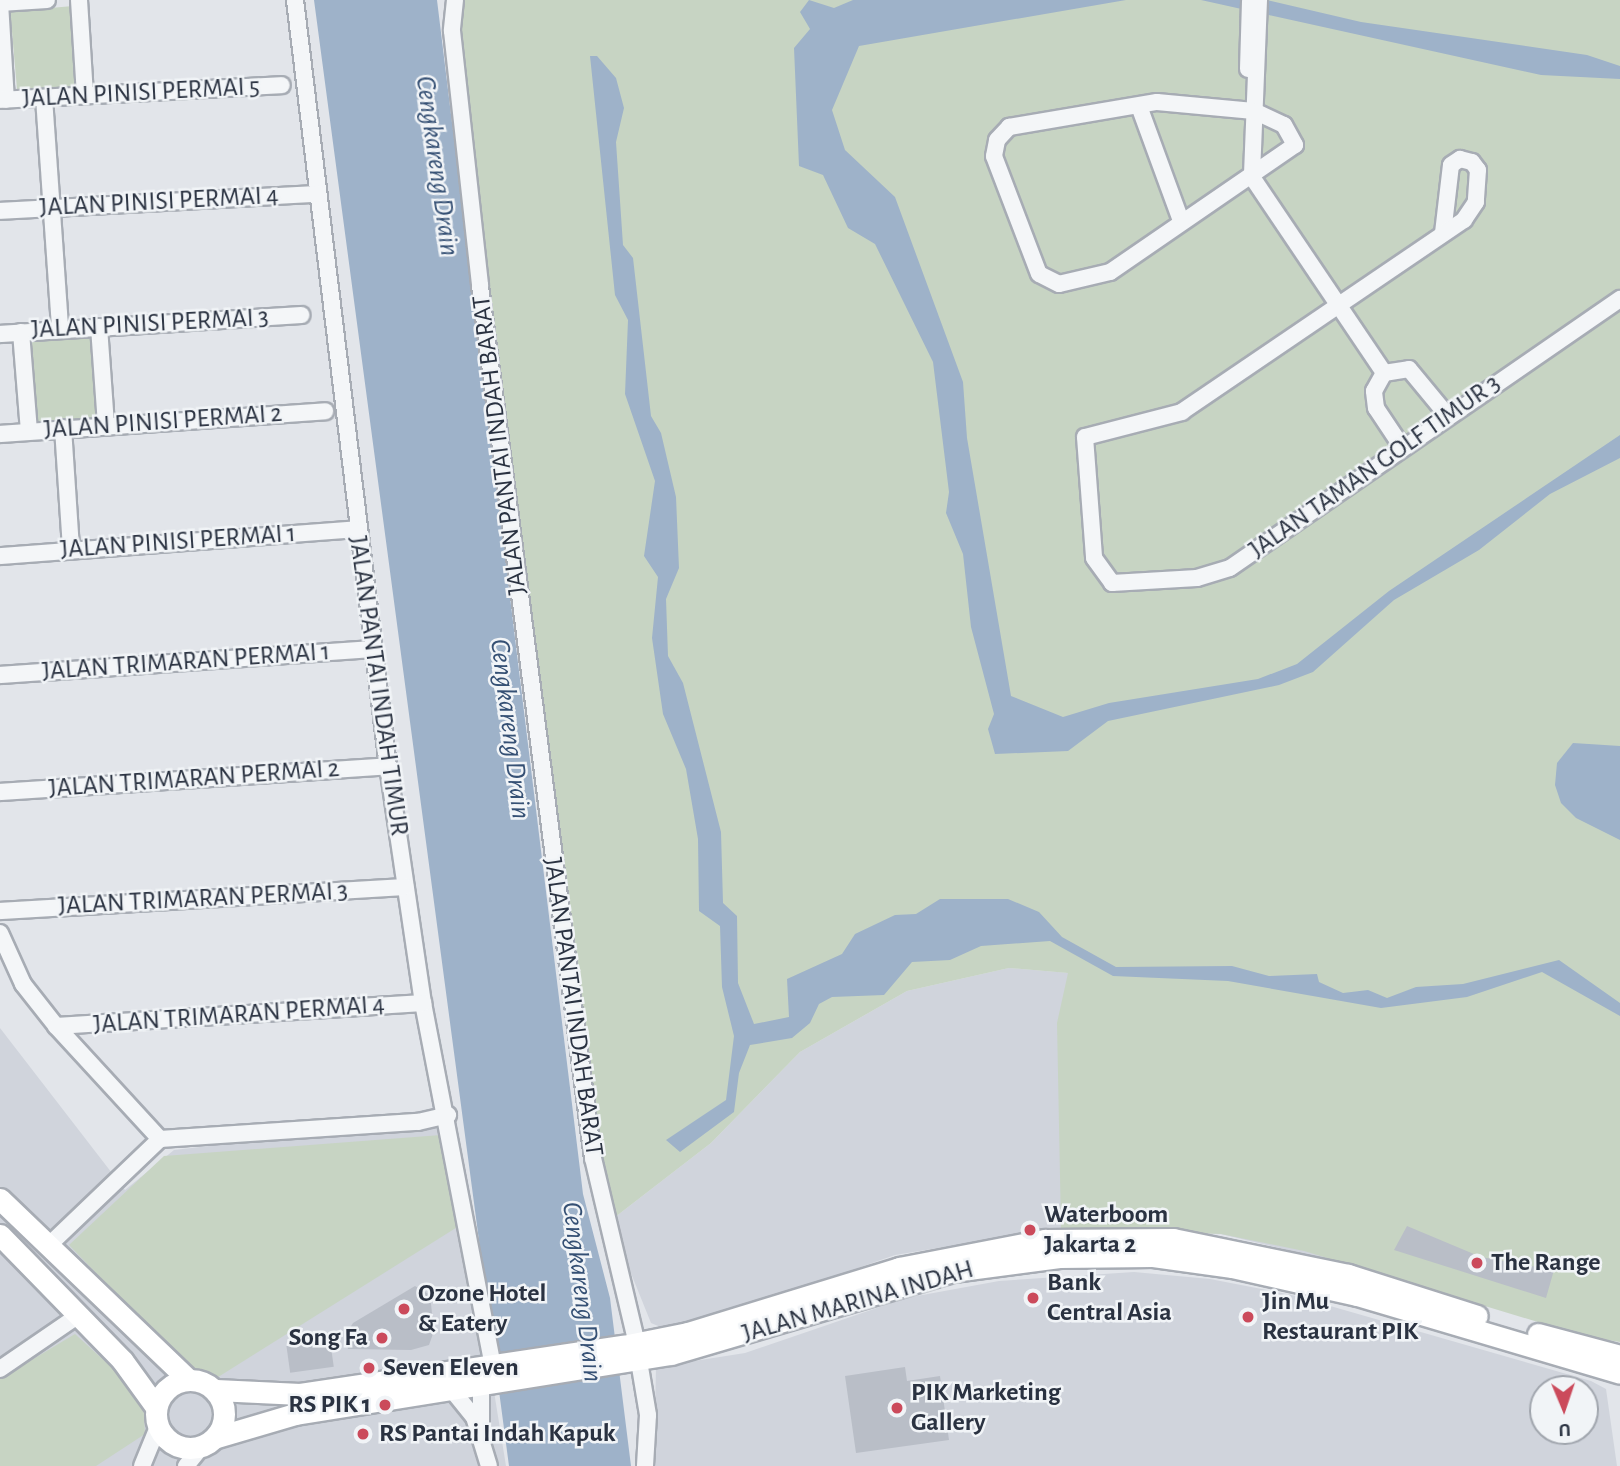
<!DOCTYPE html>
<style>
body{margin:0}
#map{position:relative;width:1620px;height:1466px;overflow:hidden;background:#e2e5ea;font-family:"Alegreya Sans",sans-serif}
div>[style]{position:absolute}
.built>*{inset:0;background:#d0d4dc}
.green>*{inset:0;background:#c7d4c3;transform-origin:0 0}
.water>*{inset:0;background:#9eb2c9}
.building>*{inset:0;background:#b9bec7;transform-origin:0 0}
.roads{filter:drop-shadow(2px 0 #a7acb4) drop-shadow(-2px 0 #a7acb4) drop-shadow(0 2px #a7acb4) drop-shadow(0 -2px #a7acb4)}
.minor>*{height:16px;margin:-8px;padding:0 8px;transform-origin:8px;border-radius:8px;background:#f4f6f8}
.major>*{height:21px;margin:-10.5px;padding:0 10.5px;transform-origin:10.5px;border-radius:10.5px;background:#fff}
.major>.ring{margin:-10.5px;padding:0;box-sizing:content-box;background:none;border:21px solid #fff;border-radius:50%}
.dots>*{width:19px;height:19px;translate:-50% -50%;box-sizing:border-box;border:4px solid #f1f4f7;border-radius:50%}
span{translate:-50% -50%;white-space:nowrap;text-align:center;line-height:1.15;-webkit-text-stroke:5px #f1f4f7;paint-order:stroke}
.street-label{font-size:26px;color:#2a3241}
.poi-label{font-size:26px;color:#2a3241;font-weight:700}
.left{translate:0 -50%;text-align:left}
.right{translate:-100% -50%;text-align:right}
.water-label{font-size:28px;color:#355074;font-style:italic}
.north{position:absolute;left:1529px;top:1375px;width:70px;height:70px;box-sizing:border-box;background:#f1f4f7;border:2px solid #a1a6ae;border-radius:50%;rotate:178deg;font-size:19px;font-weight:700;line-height:28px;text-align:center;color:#2a3241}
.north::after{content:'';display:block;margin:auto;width:24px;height:32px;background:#cb4a5b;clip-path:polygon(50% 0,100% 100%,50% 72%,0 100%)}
</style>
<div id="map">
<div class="built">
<i style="clip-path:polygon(1009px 968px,1069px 973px,1384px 1273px,1221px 1234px,1061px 1228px,895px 1255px,755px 1304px,663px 1328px,651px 1323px,610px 1221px,711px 1143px,800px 1052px,907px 991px)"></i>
<i style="clip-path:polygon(0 1028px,125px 1190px,174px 1150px,450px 1118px,506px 1466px,0 1466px)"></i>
<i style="clip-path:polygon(evenodd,1134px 1272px,1210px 1279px,1292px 1295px,1591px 1381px,1606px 1389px,1617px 1466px,654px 1466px,656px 1367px,745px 1353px,906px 1298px,999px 1281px,1134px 1272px,1543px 1389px,1585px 1389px,1585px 1431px,1543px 1431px,1543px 1389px)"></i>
</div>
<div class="green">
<i style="clip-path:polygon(460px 0,1620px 0,1620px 1342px,1584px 1336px,1304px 1251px,1221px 1234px,1061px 1228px,1057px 1023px,1068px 973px,1009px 968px,907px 991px,800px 1052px,711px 1143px,610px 1221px,463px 91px)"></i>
<i style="left:73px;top:6px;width:85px;height:63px;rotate:85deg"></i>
<i style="left:93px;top:332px;width:90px;height:64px;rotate:85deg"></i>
<i style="clip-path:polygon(441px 1135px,459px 1226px,215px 1379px,188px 1368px,69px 1245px,164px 1156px)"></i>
<i style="clip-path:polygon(75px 1334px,143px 1396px,145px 1434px,96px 1466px,0 1466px,0 1379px)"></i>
</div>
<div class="water">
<i style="clip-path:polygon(314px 0,437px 0,583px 1194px,610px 1298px,631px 1466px,509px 1466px)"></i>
<i style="clip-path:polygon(809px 0,834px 8px,853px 0,1126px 0,859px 46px,832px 110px,845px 150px,895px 197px,963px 382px,967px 438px,1011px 696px,1063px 717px,1109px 703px,1258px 679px,1297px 664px,1389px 591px,1620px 435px,1620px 458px,1550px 494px,1479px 550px,1394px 600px,1313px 672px,1279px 685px,1108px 721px,1068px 751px,995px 754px,988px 729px,994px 714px,971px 627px,963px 554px,946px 513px,949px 492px,933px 362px,875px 244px,848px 228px,823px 175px,799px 166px,794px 48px,810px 29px,800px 12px)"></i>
<i style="clip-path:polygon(1201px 0,1267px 0,1361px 22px,1587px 55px,1620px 66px,1620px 79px,1541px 75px)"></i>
<i style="clip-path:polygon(590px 56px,597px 56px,616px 78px,624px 108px,616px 142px,623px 245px,633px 258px,651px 416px,661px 433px,676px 497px,679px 568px,666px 599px,668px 656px,683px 683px,721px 832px,723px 903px,737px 916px,738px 983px,754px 1024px,789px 1017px,787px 979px,842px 954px,855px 934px,895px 915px,916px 914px,940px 899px,1008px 899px,1039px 912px,1062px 937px,1116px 967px,1232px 966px,1269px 976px,1317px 974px,1319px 982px,1343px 993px,1368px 990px,1387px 998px,1416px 987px,1463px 984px,1559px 960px,1620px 1003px,1620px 1016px,1542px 972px,1467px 997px,1381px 1008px,1228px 981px,1113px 976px,1050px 941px,981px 946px,950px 960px,912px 962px,884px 995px,832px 997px,819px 1004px,810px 1023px,792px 1038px,750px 1045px,739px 1073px,734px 1112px,680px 1152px,666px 1140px,726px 1100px,734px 1036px,722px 987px,720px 926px,699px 911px,698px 839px,686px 769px,663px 714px,652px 638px,658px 577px,644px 556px,655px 481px,625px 394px,628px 320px,615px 295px)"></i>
<i style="clip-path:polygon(1573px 743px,1620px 746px,1620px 840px,1576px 818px,1561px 803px,1555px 785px,1557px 763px)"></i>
</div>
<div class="building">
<i style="clip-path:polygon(1407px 1226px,1481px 1257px,1554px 1270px,1546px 1298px,1394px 1250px)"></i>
<i style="clip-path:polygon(415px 1286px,430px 1295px,434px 1331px,429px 1345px,411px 1350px,348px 1349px,345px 1336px,353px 1323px)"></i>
<i style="left:330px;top:1340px;width:27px;height:44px;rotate:82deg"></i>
<i style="clip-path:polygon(905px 1367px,907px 1381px,940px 1376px,949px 1440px,856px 1453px,845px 1376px)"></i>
</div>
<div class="roads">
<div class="minor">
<i style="left:79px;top:0;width:95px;rotate:86.4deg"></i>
<i style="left:295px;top:0;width:772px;rotate:83.08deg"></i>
<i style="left:388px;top:766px;width:240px;rotate:81.6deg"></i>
<i style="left:423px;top:1003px;width:371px;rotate:79.1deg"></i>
<i style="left:455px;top:0;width:31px;rotate:96deg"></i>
<i style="left:452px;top:31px;width:257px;rotate:83.7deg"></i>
<i style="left:480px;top:286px;width:879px;rotate:82.62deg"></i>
<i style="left:593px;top:1158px;width:191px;rotate:76.7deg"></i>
<i style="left:1259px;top:0;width:177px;rotate:92.3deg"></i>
<i style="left:1252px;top:177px;width:236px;rotate:56deg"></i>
<i style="left:0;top:3px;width:97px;rotate:86.5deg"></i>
<i style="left:0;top:3px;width:47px;rotate:-3.7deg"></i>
<i style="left:1248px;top:69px;width:68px;rotate:-88.3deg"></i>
<i style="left:44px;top:98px;width:232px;rotate:86deg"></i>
<i style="left:0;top:100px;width:282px;rotate:-3deg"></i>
<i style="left:1157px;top:102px;width:97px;rotate:5.3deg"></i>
<i style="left:1254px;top:111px;width:33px;rotate:25deg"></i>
<i style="left:1284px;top:125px;width:23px;rotate:61deg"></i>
<i style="left:1295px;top:145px;width:224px;rotate:145.5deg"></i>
<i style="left:1110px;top:272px;width:52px;rotate:166.8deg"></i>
<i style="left:1059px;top:284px;width:22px;rotate:-153deg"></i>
<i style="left:1039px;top:274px;width:126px;rotate:-110.9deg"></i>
<i style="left:994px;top:156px;width:16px;rotate:-79deg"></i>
<i style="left:997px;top:140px;width:18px;rotate:-47deg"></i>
<i style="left:1009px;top:127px;width:150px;rotate:-9.6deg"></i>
<i style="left:1139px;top:106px;width:122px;rotate:69.9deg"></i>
<i style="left:0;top:211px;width:318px;rotate:-3.1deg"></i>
<i style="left:1443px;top:233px;width:68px;rotate:-83.3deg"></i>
<i style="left:1451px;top:165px;width:11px;rotate:-34deg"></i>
<i style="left:1460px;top:159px;width:12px;rotate:14deg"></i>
<i style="left:1472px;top:162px;width:10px;rotate:53deg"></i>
<i style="left:1478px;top:170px;width:32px;rotate:94deg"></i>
<i style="left:1476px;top:202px;width:22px;rotate:124deg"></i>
<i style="left:1464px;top:220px;width:341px;rotate:145.8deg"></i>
<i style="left:1182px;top:412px;width:100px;rotate:165.5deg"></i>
<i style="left:1085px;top:437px;width:121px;rotate:85.7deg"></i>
<i style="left:1094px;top:558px;width:31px;rotate:54deg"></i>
<i style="left:1112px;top:583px;width:85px;rotate:-3.4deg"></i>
<i style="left:1197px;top:578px;width:34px;rotate:-17deg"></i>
<i style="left:1230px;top:568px;width:474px;rotate:-34.6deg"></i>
<i style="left:99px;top:327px;width:98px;rotate:85.9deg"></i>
<i style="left:21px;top:332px;width:99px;rotate:85.4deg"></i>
<i style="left:0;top:334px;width:302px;rotate:-3.6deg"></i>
<i style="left:63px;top:428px;width:122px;rotate:86.2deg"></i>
<i style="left:0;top:434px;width:326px;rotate:-4deg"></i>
<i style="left:1402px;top:447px;width:47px;rotate:-123.7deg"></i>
<i style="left:1376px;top:408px;width:17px;rotate:-97deg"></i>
<i style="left:1374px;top:391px;width:21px;rotate:-61deg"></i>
<i style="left:1384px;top:373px;width:25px;rotate:-9deg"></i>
<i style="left:1409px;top:369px;width:60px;rotate:50.4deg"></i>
<i style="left:0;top:556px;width:357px;rotate:-4.3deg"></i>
<i style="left:0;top:675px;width:373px;rotate:-4deg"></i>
<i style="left:0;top:792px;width:389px;rotate:-3.8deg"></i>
<i style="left:0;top:911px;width:406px;rotate:-3.4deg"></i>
<i style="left:0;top:933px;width:56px;rotate:65.7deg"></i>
<i style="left:23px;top:984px;width:53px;rotate:51.8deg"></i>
<i style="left:56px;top:1026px;width:154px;rotate:47.4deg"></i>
<i style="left:56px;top:1026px;width:368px;rotate:-3.6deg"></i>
<i style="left:47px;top:1247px;width:156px;rotate:-43.7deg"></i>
<i style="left:160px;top:1139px;width:259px;rotate:-3.8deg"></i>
<i style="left:418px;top:1122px;width:31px;rotate:-13deg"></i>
<i style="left:639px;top:1361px;width:55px;rotate:80.5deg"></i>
<i style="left:648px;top:1415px;width:51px;rotate:93.4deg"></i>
<i style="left:0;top:1369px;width:96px;rotate:-34.4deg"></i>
<i style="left:452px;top:1390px;width:35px;rotate:51deg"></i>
<i style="left:474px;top:1417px;width:51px;rotate:73deg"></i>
<i style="left:481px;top:1425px;width:40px;rotate:-90deg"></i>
<i style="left:142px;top:1466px;width:42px;rotate:-67.7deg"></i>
<i style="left:186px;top:1466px;width:26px;rotate:-51deg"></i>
</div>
<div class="major">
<i style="left:0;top:1199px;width:260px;rotate:43.8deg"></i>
<i style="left:0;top:1235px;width:175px;rotate:45.7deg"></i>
<i style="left:122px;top:1360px;width:58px;rotate:54.1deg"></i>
<i style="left:1538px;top:1334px;width:85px;rotate:15deg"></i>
<i class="ring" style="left:156px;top:1380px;width:47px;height:47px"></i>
<i style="left:216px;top:1390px;width:84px;rotate:2.7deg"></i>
<i style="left:300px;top:1394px;width:327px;rotate:-8.5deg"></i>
<i style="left:623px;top:1346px;width:66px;rotate:-11.3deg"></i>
<i style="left:688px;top:1333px;width:221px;rotate:-17.1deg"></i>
<i style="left:899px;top:1268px;width:149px;rotate:-10.9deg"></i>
<i style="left:1045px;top:1240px;width:128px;rotate:-0.4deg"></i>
<i style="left:1173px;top:1239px;width:179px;rotate:11.6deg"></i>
<i style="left:1348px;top:1275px;width:135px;rotate:17.6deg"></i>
<i style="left:217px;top:1437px;width:81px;rotate:-16.4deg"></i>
<i style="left:295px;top:1414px;width:381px;rotate:-9.1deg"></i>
<i style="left:671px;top:1354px;width:294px;rotate:-16.4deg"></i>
<i style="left:953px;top:1271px;width:107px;rotate:-7.5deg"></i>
<i style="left:1059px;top:1257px;width:94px;rotate:-0.6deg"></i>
<i style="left:1153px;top:1256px;width:80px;rotate:7.9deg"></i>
<i style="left:1232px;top:1267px;width:128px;rotate:12.6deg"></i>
<i style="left:1357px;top:1295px;width:274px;rotate:16.5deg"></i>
</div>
</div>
<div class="dots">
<i style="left:1030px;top:1230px;background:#cb4a5b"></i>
<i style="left:1477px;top:1263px;background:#cb4a5b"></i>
<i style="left:1033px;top:1298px;background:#cb4a5b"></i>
<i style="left:404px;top:1309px;background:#cb4a5b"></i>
<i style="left:1248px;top:1317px;background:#cb4a5b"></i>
<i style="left:382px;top:1338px;background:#cb4a5b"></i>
<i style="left:369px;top:1368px;background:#cb4a5b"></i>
<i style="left:385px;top:1405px;background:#cb4a5b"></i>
<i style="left:897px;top:1408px;background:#cb4a5b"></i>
<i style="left:363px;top:1434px;background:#cb4a5b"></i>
</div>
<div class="street-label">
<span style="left:141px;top:93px;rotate:-3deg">JALAN PINISI PERMAI 5</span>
<span style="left:159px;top:202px;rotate:-3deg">JALAN PINISI PERMAI 4</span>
<span style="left:150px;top:324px;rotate:-3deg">JALAN PINISI PERMAI 3</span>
<span style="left:163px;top:422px;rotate:-4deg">JALAN PINISI PERMAI 2</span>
<span style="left:500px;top:445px;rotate:-97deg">JALAN PANTAI INDAH BARAT</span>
<span style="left:1375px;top:467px;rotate:-35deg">JALAN TAMAN GOLF TIMUR 3</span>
<span style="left:178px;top:542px;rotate:-4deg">JALAN PINISI PERMAI 1</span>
<span style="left:186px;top:662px;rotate:-4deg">JALAN TRIMARAN PERMAI 1</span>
<span style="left:378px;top:686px;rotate:82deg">JALAN PANTAI INDAH TIMUR</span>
<span style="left:194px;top:779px;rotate:-4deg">JALAN TRIMARAN PERMAI 2</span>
<span style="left:203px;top:899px;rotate:-3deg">JALAN TRIMARAN PERMAI 3</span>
<span style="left:573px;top:1007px;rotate:82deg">JALAN PANTAI INDAH BARAT</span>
<span style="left:239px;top:1015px;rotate:-4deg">JALAN TRIMARAN PERMAI 4</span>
<span style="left:858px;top:1302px;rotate:-16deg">JALAN MARINA INDAH</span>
</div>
<div class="poi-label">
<span class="left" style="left:1044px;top:1230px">Waterboom<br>Jakarta 2</span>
<span class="left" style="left:1491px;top:1263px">The Range</span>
<span class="left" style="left:1047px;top:1298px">Bank<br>Central Asia</span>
<span class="left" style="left:418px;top:1309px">Ozone Hotel<br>&amp; Eatery</span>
<span class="left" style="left:1262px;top:1317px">Jin Mu<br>Restaurant PIK</span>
<span class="right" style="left:368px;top:1338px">Song Fa</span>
<span class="left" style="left:383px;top:1368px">Seven Eleven</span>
<span class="left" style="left:911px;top:1408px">PIK Marketing<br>Gallery</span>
<span class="right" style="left:371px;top:1405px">RS PIK 1</span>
<span class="left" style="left:379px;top:1434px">RS Pantai Indah Kapuk</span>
</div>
<div class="water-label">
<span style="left:437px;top:166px;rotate:82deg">Cengkareng Drain</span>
<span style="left:510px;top:729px;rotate:83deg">Cengkareng Drain</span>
<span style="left:582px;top:1292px;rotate:83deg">Cengkareng Drain</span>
</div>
<div class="north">U</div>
</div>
